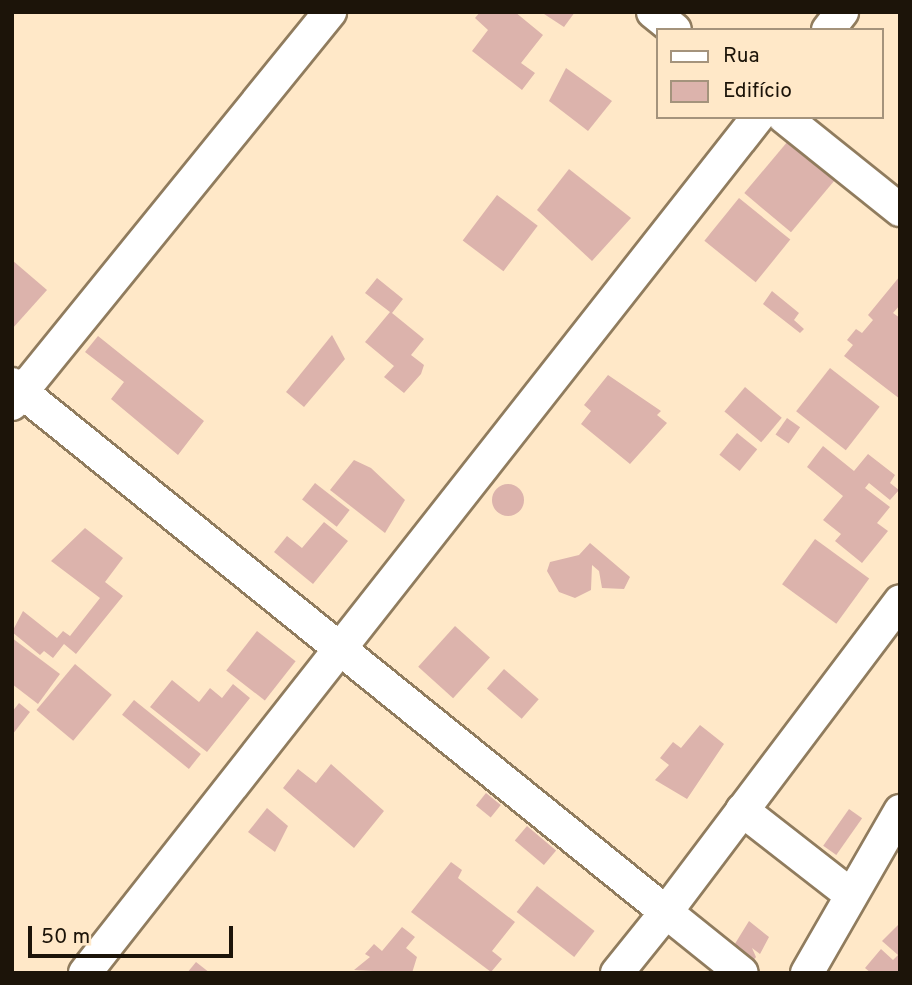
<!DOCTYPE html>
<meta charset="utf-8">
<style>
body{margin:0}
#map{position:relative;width:912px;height:985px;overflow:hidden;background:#ffe8c8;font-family:Overpass,sans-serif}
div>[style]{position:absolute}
.building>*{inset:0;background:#dcb3ac;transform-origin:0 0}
.round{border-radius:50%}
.roads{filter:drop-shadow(2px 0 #907c5e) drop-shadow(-2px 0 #907c5e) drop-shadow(0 2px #907c5e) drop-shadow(0 -2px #907c5e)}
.street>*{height:32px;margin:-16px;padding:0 16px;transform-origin:16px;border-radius:16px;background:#fff}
span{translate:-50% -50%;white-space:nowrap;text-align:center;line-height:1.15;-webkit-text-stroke:6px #ffe8c8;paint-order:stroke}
.frame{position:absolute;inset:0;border:14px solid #1c1409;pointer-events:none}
.legend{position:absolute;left:656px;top:28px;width:228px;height:91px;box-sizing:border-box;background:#ffe8c8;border:2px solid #a4937c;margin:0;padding:9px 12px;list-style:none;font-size:21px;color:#1c1409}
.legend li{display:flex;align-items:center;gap:14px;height:35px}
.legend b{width:35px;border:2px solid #a4937c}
.scale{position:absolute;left:28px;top:926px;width:205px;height:32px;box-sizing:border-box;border:4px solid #1c1409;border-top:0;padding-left:9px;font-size:21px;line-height:24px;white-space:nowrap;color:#1c1409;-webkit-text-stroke:5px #ffe8c8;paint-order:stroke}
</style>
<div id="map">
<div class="building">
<i style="clip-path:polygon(480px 12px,515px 12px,543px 35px,521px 63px,535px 73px,522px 90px,472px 51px,488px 30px,475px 18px)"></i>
<i style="clip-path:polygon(541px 12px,575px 12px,564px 27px)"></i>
<i style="clip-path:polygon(566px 68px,612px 101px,588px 131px,549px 101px)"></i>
<i style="left:788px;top:141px;width:61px;height:68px;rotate:40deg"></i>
<i style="clip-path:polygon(569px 169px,631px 218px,592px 261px,537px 210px)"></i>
<i style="left:497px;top:195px;width:51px;height:57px;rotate:37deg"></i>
<i style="left:739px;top:198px;width:66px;height:55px;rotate:39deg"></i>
<i style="clip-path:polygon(12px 260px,47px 290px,12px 329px)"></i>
<i style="clip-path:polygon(900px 276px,900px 305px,893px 313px,900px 318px,900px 399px,844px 356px,853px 345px,847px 340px,856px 329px,862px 333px,873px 320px,868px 315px)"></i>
<i style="clip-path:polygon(377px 278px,403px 299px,392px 313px,424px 339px,411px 355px,424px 365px,421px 374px,404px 393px,384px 377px,394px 366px,365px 342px,390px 312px,365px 293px)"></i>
<i style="clip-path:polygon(772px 291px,799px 313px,794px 320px,804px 329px,800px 333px,763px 304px)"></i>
<i style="clip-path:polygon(332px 335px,345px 359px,304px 407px,286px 392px)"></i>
<i style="clip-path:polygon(98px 336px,204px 421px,178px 455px,111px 399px,124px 382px,85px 352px)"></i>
<i style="left:830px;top:368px;width:63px;height:55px;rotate:38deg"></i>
<i style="clip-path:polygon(608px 375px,661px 411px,657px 415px,667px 423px,630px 464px,581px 424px,591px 411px,584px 405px)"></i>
<i style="left:745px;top:387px;width:48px;height:32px;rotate:40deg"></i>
<i style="left:787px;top:418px;width:16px;height:20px;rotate:35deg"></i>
<i style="left:737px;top:433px;width:26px;height:28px;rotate:39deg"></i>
<i style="clip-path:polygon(823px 446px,854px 471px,868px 454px,895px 475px,890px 483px,899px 490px,890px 500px,869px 483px,865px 488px,890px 507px,877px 523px,888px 531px,862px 563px,835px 541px,841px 534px,823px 520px,843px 496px,807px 467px)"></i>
<i style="clip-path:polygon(354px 460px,371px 468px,405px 500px,385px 533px,330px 490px)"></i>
<i style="left:315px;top:483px;width:44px;height:21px;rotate:38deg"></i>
<i class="round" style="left:492px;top:484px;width:32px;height:32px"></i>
<i style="clip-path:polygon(324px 522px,348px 541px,313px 584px,274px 552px,287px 536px,302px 548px)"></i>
<i style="clip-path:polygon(85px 528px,123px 558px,105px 582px,123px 596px,76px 654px,64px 644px,53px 658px,44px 651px,40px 655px,12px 632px,23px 611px,57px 638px,63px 631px,70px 636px,100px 598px,51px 561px)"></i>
<i style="left:815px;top:539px;width:67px;height:56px;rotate:36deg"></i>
<i style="clip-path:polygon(590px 543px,630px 577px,624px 589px,602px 588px,599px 571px,592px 565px,591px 590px,575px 598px,559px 592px,547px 571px,550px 562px,579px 555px)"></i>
<i style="left:455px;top:626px;width:47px;height:55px;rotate:42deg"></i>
<i style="left:257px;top:631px;width:49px;height:50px;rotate:38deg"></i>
<i style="clip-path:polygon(12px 638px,60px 674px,38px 704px,12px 684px)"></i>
<i style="left:75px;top:664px;width:48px;height:60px;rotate:40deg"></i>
<i style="left:504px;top:669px;width:46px;height:26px;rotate:41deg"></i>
<i style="clip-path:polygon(172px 680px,199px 702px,210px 688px,222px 698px,233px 684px,250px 698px,207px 752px,150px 707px)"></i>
<i style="left:134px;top:700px;width:86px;height:19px;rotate:39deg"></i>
<i style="clip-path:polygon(19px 703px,30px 712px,12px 735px,12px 712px)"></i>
<i style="clip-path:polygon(700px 725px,724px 744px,687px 799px,655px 780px,669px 765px,660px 758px,673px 742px,681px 748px)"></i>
<i style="clip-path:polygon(331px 764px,384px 811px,354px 848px,283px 788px,298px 769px,316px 783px)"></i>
<i style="left:486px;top:793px;width:19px;height:16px;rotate:39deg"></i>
<i style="clip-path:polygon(267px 808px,288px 826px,275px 852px,248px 832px)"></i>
<i style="left:849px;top:809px;width:16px;height:45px;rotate:35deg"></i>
<i style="left:527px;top:826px;width:38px;height:19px;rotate:40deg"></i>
<i style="clip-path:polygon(451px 862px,462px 870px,458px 878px,515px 922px,492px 951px,502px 959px,491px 972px,411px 912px)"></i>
<i style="left:537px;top:886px;width:73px;height:33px;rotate:38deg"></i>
<i style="clip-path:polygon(749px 921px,769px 937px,760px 954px,752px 948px,756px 957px,744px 973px,717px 973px)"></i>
<i style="clip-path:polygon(900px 923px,900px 973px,871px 973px,865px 968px,881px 949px,893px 960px,898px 955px,882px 941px)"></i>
<i style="clip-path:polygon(402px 927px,415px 937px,406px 948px,417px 957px,412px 973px,354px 970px,370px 957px,365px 954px,374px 944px,382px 951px)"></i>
<i style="clip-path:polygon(196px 962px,210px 973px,187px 973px)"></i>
</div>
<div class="roads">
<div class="street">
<i style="left:653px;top:12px;width:28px;rotate:39deg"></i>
<i style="left:828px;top:30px;width:23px;rotate:-52deg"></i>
<i style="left:784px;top:117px;width:149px;rotate:38.7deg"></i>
<i style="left:12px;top:384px;width:841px;rotate:38.92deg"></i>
<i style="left:666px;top:912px;width:389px;rotate:-53deg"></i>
<i style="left:12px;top:404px;width:505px;rotate:-50.95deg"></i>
<i style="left:742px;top:810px;width:138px;rotate:37.9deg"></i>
<i style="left:85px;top:973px;width:1089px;rotate:-51.83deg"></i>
<i style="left:617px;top:973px;width:78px;rotate:-51.2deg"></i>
<i style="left:666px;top:912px;width:97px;rotate:38.8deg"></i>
<i style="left:807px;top:973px;width:187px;rotate:-60.1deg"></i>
</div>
</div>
<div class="frame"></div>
<ul class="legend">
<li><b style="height:9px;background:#fff"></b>Rua</li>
<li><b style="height:19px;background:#dcb3ac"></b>Edifício</li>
</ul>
<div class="scale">50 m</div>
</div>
